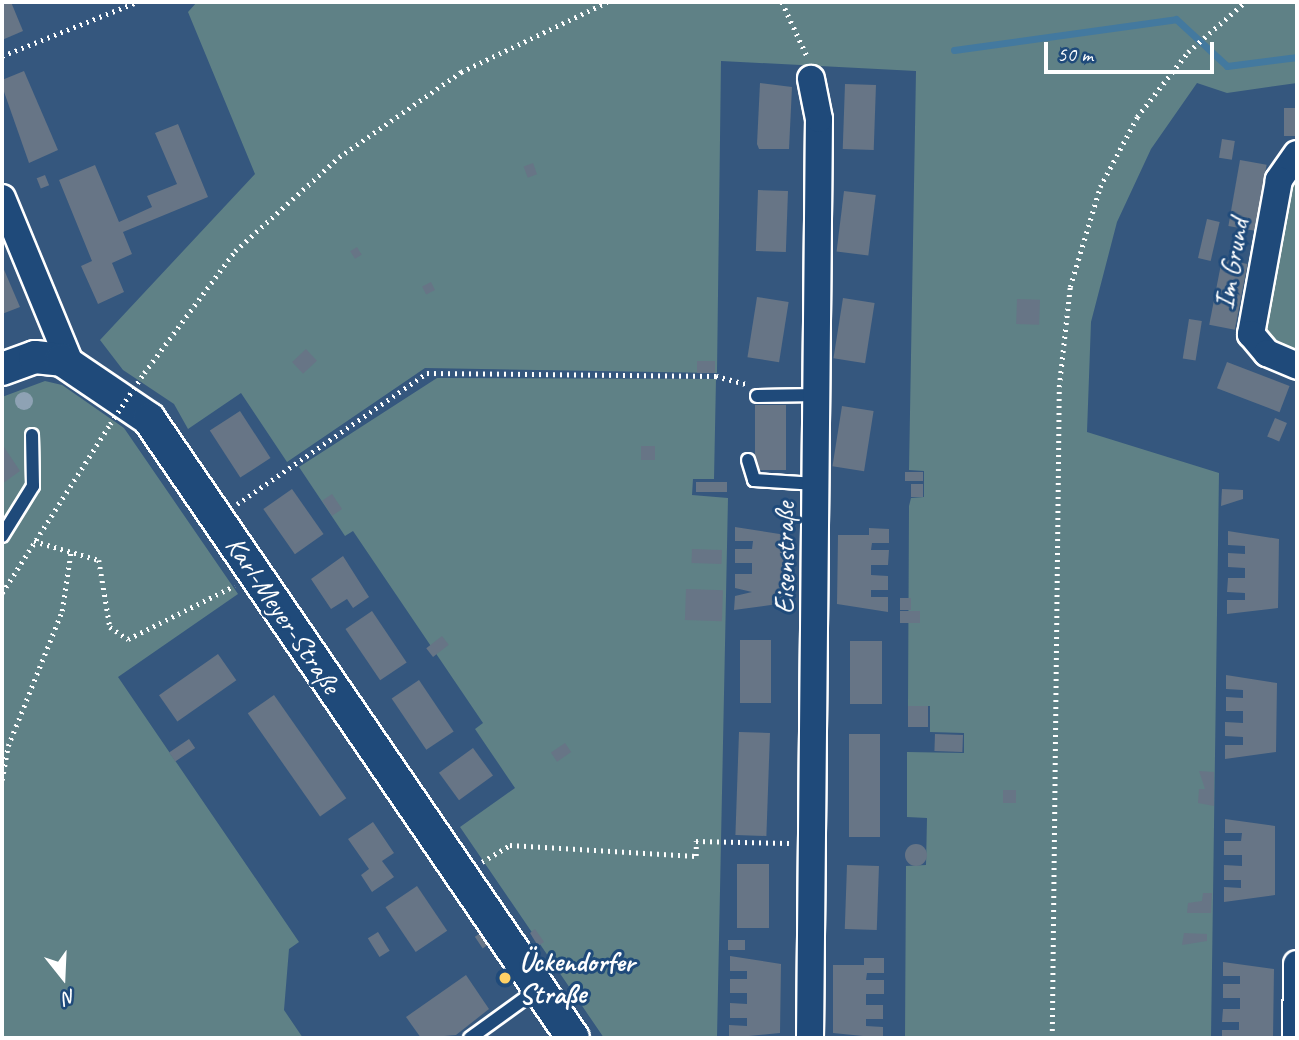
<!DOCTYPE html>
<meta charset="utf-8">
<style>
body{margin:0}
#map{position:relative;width:1299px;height:1040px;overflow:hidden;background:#35577e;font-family:Caveat,sans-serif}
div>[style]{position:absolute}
.green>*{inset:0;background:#5f8186}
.stream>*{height:7px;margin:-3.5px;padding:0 3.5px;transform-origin:3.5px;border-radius:3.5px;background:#43799f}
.building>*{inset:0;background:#677586;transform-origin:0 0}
.round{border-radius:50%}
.path>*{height:4.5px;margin-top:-2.25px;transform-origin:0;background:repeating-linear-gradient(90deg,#fff 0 2px,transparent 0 7px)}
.roads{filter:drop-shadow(2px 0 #fff) drop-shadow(-2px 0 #fff) drop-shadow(0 2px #fff) drop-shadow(0 -2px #fff)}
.service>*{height:12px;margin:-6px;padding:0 6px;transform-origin:6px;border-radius:6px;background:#1f4a7a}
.minor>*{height:26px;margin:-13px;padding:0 13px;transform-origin:13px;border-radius:13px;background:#1f4a7a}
.tertiary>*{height:32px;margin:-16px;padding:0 16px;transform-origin:16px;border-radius:16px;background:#1f4a7a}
.path-bridge>*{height:4.5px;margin-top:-2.25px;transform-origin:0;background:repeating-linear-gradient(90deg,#fff 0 2px,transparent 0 7px)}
.trees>*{width:18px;height:18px;margin:-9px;border-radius:50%;background:#8ea2b4}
.dots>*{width:19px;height:19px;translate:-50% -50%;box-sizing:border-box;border:4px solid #1f4a7a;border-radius:50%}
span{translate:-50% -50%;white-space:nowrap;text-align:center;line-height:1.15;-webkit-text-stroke:6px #1f4a7a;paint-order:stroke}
.street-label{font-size:28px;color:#fff}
.poi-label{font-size:28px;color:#fff;font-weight:700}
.left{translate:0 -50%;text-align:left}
.frame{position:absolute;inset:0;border:4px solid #fff;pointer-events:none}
.north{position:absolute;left:28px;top:942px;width:70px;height:70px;-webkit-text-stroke:5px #1f4a7a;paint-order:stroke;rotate:162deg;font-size:19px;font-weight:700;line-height:28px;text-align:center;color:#fff}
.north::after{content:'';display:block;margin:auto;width:24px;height:32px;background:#fff;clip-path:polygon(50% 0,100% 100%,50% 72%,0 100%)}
.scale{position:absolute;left:1044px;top:42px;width:170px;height:32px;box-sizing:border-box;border:4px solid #fff;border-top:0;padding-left:9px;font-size:21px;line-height:24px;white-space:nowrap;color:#fff;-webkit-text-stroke:5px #1f4a7a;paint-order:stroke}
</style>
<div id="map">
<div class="green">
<i style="clip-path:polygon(197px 2px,1297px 2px,1297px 83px,1227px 93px,1197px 83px,1151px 149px,1117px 222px,1091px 322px,1087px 432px,1219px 473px,1211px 1038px,905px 1038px,906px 866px,926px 865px,927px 818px,907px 817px,907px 752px,964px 753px,964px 733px,930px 732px,930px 706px,908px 706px,909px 506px,911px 498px,924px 497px,924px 471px,909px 470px,916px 71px,721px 61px,717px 373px,425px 368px,287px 462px,241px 393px,188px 429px,174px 404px,123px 370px,100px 340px,255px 174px,188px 12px)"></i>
<i style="clip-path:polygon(1297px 169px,1297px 361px,1268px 341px,1262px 317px,1287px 186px)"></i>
<i style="clip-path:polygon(437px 378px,716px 379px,714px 479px,693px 479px,692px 495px,728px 498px,717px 1038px,604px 1038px,460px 827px,515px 788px,475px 729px,483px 723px,353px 531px,345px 536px,299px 467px)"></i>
<i style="clip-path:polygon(45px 381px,62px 385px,124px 428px,238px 594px,118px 677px,299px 942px,289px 949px,284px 1010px,303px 1038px,2px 1038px,2px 397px)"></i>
</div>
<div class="stream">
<i style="left:954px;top:50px;width:224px;rotate:-7.9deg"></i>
<i style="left:1176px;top:19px;width:69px;rotate:42.7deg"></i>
<i style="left:1227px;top:66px;width:71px;rotate:-7.3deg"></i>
</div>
<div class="building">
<i style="clip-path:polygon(2px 2px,11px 2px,23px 31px,2px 40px)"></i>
<i style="clip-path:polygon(24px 71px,58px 150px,29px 163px,2px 86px,2px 80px)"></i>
<i style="clip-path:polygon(760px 83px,792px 87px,789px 149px,759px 149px,757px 144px)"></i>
<i style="left:845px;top:84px;width:31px;height:65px;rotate:2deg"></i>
<i style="left:1297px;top:108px;width:28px;height:13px;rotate:90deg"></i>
<i style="clip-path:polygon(178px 124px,208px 197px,123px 232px,132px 254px,112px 263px,124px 292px,98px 304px,81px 266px,92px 261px,59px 180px,95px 165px,119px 222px,152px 207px,147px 196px,177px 184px,155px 133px)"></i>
<i style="left:1222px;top:139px;width:13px;height:19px;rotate:9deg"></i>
<i style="left:1240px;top:160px;width:27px;height:67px;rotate:10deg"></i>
<i style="left:533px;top:163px;width:12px;height:10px;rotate:70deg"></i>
<i style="left:45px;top:175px;width:11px;height:9px;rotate:68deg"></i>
<i style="left:758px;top:190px;width:30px;height:61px;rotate:2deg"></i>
<i style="left:844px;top:191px;width:32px;height:61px;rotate:7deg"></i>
<i style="left:1207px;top:219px;width:13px;height:40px;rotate:13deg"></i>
<i style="left:357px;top:247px;width:9px;height:8px;rotate:58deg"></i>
<i style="left:1222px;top:259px;width:26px;height:67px;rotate:11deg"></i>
<i style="clip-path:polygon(2px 265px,20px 307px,2px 314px)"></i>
<i style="left:431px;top:282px;width:9px;height:10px;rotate:63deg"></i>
<i style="left:757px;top:297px;width:32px;height:61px;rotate:9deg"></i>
<i style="left:843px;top:298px;width:32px;height:61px;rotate:9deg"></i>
<i style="left:1017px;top:299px;width:23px;height:25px;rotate:2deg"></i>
<i style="left:1189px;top:319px;width:13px;height:40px;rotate:9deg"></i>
<i style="left:306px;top:349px;width:16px;height:19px;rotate:47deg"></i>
<i style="left:697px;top:361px;width:18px;height:12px"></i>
<i style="left:1227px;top:362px;width:67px;height:28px;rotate:21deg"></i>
<i style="left:755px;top:405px;width:31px;height:65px"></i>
<i style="left:842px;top:406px;width:32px;height:61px;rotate:9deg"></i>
<i style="left:240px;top:411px;width:56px;height:36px;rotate:57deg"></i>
<i style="left:1275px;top:418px;width:13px;height:20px;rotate:23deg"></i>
<i style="clip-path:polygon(2px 444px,20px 471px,2px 484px)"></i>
<i style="left:641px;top:446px;width:14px;height:14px"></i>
<i style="left:905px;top:472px;width:18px;height:9px"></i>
<i style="left:696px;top:482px;width:31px;height:10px"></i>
<i style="left:911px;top:484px;width:12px;height:13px"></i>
<i style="left:292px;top:489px;width:55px;height:35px;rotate:55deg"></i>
<i style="clip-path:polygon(1222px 489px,1243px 490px,1243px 499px,1221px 506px)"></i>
<i style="left:332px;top:494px;width:18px;height:12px;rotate:56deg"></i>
<i style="clip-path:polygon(735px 527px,786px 535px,785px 603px,734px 610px,735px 596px,752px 592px,735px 588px,735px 574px,752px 574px,752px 563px,735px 563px,735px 549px,752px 549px,753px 541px,735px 541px)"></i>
<i style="clip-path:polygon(869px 528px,889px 529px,889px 543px,872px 543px,871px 550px,889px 550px,888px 565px,871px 565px,871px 575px,888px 576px,888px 590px,871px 590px,871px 597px,888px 597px,888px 612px,837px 604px,838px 535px,869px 535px)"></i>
<i style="clip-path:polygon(1228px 531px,1279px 539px,1278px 608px,1227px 614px,1227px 600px,1245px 600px,1245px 593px,1227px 592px,1228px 578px,1245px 578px,1245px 568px,1228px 567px,1228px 553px,1245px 554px,1245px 546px,1228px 545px)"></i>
<i style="left:692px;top:549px;width:30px;height:14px;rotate:2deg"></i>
<i style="clip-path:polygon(343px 556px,369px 597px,353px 608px,347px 599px,331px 609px,311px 579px)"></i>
<i style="left:686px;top:589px;width:37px;height:31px;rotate:2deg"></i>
<i style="left:900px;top:598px;width:11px;height:12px"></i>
<i style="left:372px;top:611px;width:62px;height:32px;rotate:56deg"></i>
<i style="left:900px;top:611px;width:20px;height:12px"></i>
<i style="left:442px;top:636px;width:11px;height:20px;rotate:52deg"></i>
<i style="left:740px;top:640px;width:31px;height:63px"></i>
<i style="left:850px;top:641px;width:32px;height:63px"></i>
<i style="left:218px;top:654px;width:32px;height:72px;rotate:55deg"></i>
<i style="clip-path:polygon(1226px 675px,1277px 683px,1276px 752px,1225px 759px,1225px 745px,1243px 745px,1243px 737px,1225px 736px,1225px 722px,1243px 723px,1243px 711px,1226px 711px,1226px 697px,1243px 698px,1243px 690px,1226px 689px)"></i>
<i style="left:419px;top:680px;width:62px;height:33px;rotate:56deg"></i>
<i style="left:274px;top:695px;width:126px;height:32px;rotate:55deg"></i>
<i style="left:908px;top:706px;width:20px;height:21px"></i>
<i style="left:739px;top:732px;width:31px;height:103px;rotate:2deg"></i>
<i style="left:849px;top:734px;width:31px;height:103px"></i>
<i style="left:935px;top:734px;width:28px;height:17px;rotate:2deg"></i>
<i style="left:189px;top:739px;width:11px;height:24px;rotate:56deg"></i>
<i style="left:565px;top:743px;width:11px;height:17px;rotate:56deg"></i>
<i style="left:473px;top:748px;width:34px;height:42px;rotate:54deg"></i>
<i style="clip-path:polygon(1199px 771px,1214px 772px,1214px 806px,1198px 803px,1199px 789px,1205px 789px)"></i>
<i style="left:1003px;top:790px;width:13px;height:13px"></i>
<i style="clip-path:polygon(1225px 819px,1275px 826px,1275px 895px,1224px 902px,1224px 887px,1241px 888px,1241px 880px,1224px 880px,1224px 865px,1242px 866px,1242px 855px,1224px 855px,1224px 841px,1241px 841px,1242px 833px,1225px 833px)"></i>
<i style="clip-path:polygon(373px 822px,394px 853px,382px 861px,394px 877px,372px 892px,361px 875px,369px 869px,348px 839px)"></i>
<i class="round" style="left:905px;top:844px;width:22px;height:22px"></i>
<i style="left:737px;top:864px;width:32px;height:64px"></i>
<i style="left:847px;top:865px;width:32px;height:64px;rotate:2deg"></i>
<i style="left:417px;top:886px;width:54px;height:38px;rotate:56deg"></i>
<i style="clip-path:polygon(1203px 893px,1212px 893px,1211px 913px,1187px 913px,1188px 903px,1202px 901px)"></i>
<i style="clip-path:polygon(535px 929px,544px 942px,538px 946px,530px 933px)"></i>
<i style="left:378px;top:932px;width:22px;height:12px;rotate:58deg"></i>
<i style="clip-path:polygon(1184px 933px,1207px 934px,1207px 941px,1182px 945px)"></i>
<i style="left:479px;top:934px;width:14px;height:5px;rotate:56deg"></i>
<i style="left:728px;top:940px;width:17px;height:10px"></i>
<i style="clip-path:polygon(730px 956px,781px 964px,780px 1033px,729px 1038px,729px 1025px,747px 1026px,747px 1018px,730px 1018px,730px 1003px,747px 1004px,747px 993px,730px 993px,730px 979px,747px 979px,747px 971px,730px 971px)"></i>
<i style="clip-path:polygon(864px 958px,884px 958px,884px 973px,867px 973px,866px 980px,884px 980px,884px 994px,866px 994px,866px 1005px,883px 1005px,883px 1019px,866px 1019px,866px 1026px,883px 1027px,883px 1038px,833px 1033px,833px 965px,864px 965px)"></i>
<i style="clip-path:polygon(1223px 962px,1274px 969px,1273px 1038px,1222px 1038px,1222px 1030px,1239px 1030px,1239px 1022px,1222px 1022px,1223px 1009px,1240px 1009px,1240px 998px,1223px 998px,1223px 984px,1240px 984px,1240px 976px,1223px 976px)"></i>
<i style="clip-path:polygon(466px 975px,489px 1009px,456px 1035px,421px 1038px,406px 1017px)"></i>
</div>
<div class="path">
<i style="left:782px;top:2px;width:62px;rotate:65.1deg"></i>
<i style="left:2px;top:56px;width:145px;rotate:-21.8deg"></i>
<i style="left:144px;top:373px;width:152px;rotate:-53.3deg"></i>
<i style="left:235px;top:251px;width:140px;rotate:-42.1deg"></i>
<i style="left:339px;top:157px;width:149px;rotate:-34.9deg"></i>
<i style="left:461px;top:72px;width:162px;rotate:-25.6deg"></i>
<i style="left:237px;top:504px;width:231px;rotate:-34.6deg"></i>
<i style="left:427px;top:373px;width:289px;rotate:0.6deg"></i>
<i style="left:716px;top:376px;width:31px;rotate:15deg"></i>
<i style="left:34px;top:541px;width:68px;rotate:16.3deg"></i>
<i style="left:99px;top:560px;width:68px;rotate:80.7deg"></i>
<i style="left:110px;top:627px;width:22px;rotate:34deg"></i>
<i style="left:128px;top:639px;width:119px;rotate:-26.6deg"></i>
<i style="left:2px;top:593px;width:201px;rotate:-57.4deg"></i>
<i style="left:2px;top:780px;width:35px;rotate:-80deg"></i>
<i style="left:8px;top:746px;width:145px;rotate:-68.2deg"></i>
<i style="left:62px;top:611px;width:61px;rotate:-81.5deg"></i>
<i style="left:482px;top:862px;width:33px;rotate:-31deg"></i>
<i style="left:510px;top:845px;width:186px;rotate:3.4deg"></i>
<i style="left:696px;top:856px;width:15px;rotate:-90deg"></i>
<i style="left:696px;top:841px;width:93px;rotate:1.2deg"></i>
<i style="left:1052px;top:1038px;width:651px;rotate:-89.38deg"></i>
<i style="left:1059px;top:387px;width:101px;rotate:-83.7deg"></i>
<i style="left:1070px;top:287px;width:104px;rotate:-73.3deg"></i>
<i style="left:1100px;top:187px;width:79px;rotate:-62.1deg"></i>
<i style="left:1137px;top:117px;width:83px;rotate:-51.9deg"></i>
<i style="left:1188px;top:52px;width:76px;rotate:-41.3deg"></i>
</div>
<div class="roads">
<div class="service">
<i style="left:757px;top:396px;width:60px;rotate:-1deg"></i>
<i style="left:748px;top:460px;width:21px;rotate:73deg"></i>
<i style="left:754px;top:480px;width:62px;rotate:3.7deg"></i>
<i style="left:2px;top:536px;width:59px;rotate:-58.2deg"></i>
<i style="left:33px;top:486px;width:51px;rotate:-91.1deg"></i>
<i style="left:470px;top:1038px;width:84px;rotate:-35.8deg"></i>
</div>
<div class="minor">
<i style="left:1297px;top:154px;width:32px;rotate:125deg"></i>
<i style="left:1279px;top:180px;width:157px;rotate:100.3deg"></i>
<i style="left:1251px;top:334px;width:25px;rotate:50deg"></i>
<i style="left:1267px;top:353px;width:33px;rotate:23deg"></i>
<i style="left:2px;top:198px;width:178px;rotate:67.6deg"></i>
<i style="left:810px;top:1038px;width:919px;rotate:-89.44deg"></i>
<i style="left:819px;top:119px;width:41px;rotate:-101.3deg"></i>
<i style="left:1296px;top:1038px;width:74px;rotate:-89.2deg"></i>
</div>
<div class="tertiary">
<i style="left:2px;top:369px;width:35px;rotate:-20deg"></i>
<i style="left:35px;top:357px;width:27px;rotate:6deg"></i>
<i style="left:62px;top:360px;width:105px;rotate:34.1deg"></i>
<i style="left:149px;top:419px;width:750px;rotate:55.59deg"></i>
</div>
</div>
<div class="path-bridge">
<i style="left:110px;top:424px;width:61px;rotate:-56.3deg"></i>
</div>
<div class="trees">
<i style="left:24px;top:401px"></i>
</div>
<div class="dots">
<i style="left:505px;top:978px;background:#ffd166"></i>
</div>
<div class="street-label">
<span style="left:1232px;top:264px;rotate:-80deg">Im Grund</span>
<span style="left:785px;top:558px;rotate:-90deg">Eisenstraße</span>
<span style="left:283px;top:615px;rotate:56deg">Karl-Meyer-Straße</span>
</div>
<div class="poi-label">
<span class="left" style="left:519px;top:978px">Ückendorfer<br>Straße</span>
</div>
<div class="frame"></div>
<div class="north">N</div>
<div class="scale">50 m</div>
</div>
